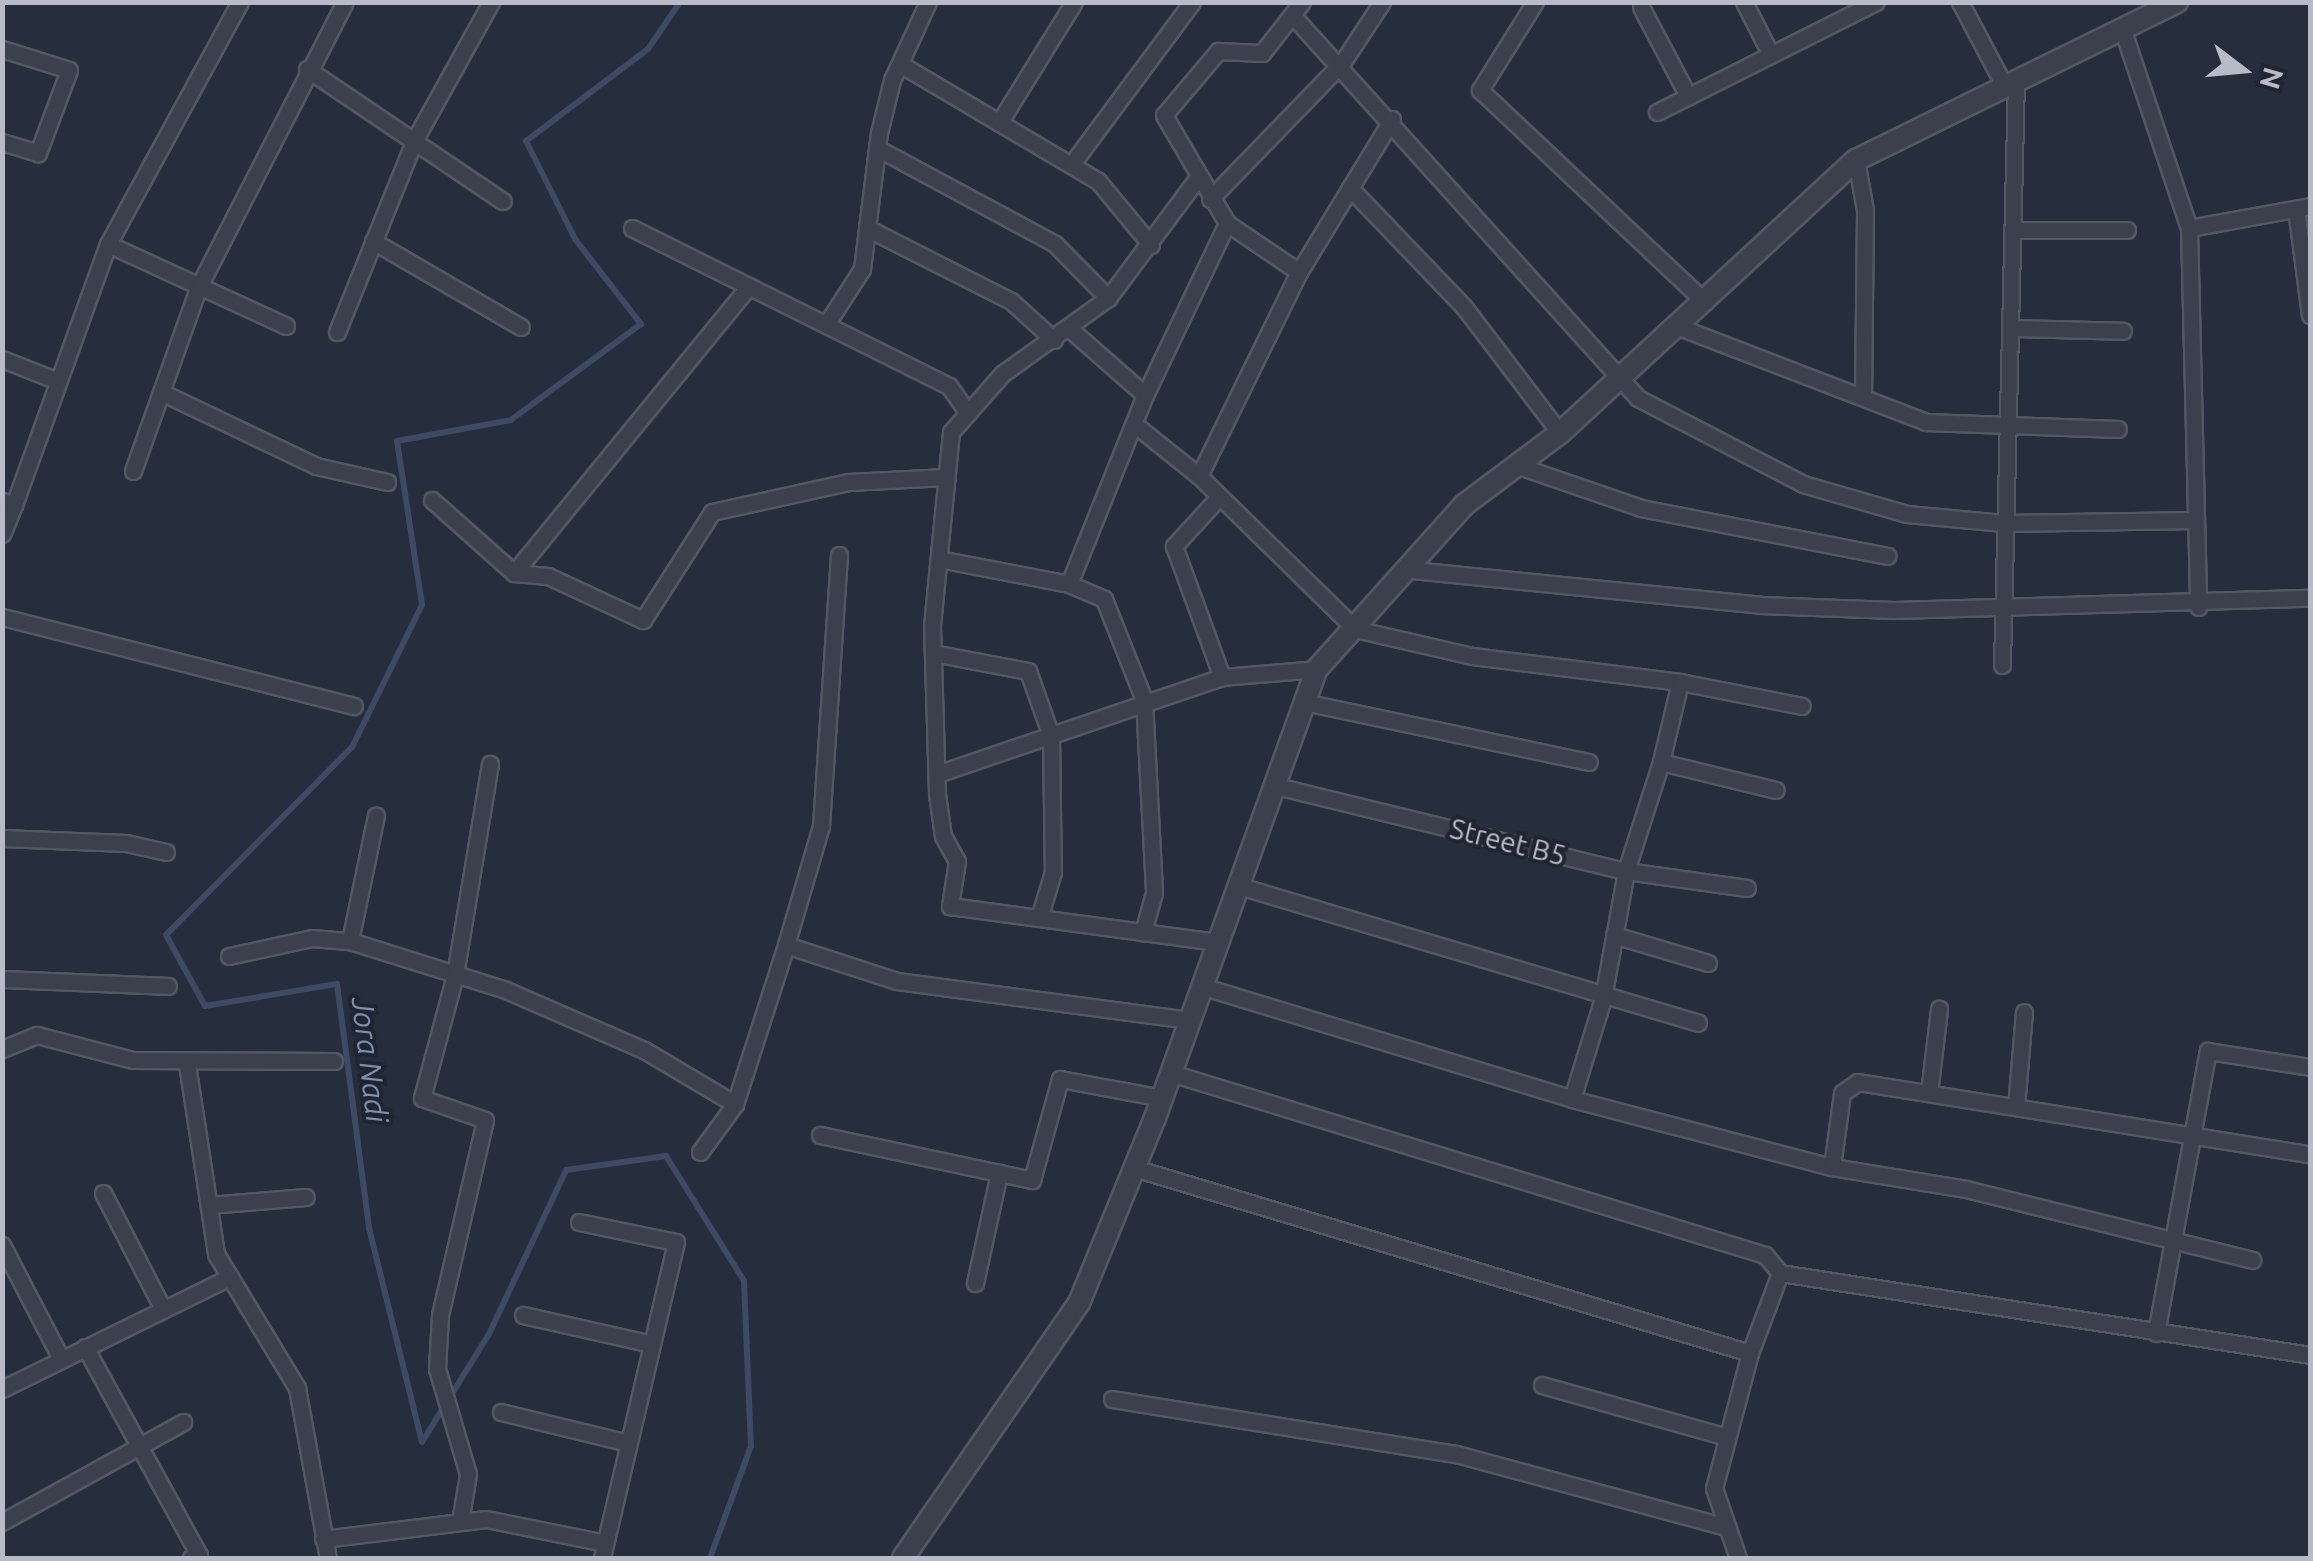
<!DOCTYPE html>
<style>
body{margin:0}
#map{position:relative;width:2313px;height:1561px;overflow:hidden;background:#262d3c;font-family:Ubuntu,sans-serif}
div>[style]{position:absolute}
.stream>*{height:6px;margin:-3px;padding:0 3px;transform-origin:3px;border-radius:3px;background:#3e4a63}
.roads{filter:drop-shadow(2px 0 #525864) drop-shadow(-2px 0 #525864) drop-shadow(0 2px #525864) drop-shadow(0 -2px #525864)}
.minor>*{height:15px;margin:-7.5px;padding:0 7.5px;transform-origin:7.5px;border-radius:7.5px;background:#3a404c}
.tertiary>*{height:20px;margin:-10px;padding:0 10px;transform-origin:10px;border-radius:10px;background:#3a404c}
span{translate:-50% -50%;white-space:nowrap;text-align:center;line-height:1.15;-webkit-text-stroke:8px #1f2531;paint-order:stroke}
.street-label{font-size:28px;color:#b6bbc7}
.water-label{font-size:30px;color:#818eac;font-style:italic}
.frame{position:absolute;inset:0;border:5px solid #b6bbc7;pointer-events:none}
.north{position:absolute;left:2193px;top:20px;width:100px;height:100px;-webkit-text-stroke:8px #1f2531;paint-order:stroke;rotate:106deg;font-size:28px;font-weight:700;line-height:40px;text-align:center;color:#b6bbc7}
.north::after{content:'';display:block;margin:auto;width:35px;height:45px;background:#b6bbc7;clip-path:polygon(50% 0,100% 100%,50% 72%,0 100%)}
</style>
<div id="map">
<div class="stream">
<i style="left:680px;top:2px;width:57px;rotate:124.2deg"></i>
<i style="left:648px;top:49px;width:153px;rotate:143deg"></i>
<i style="left:526px;top:141px;width:110px;rotate:63.4deg"></i>
<i style="left:575px;top:239px;width:108px;rotate:52.2deg"></i>
<i style="left:641px;top:324px;width:162px;rotate:143.6deg"></i>
<i style="left:511px;top:420px;width:116px;rotate:169.6deg"></i>
<i style="left:397px;top:441px;width:166px;rotate:81.3deg"></i>
<i style="left:422px;top:605px;width:158px;rotate:116.2deg"></i>
<i style="left:352px;top:747px;width:264px;rotate:134.7deg"></i>
<i style="left:166px;top:935px;width:81px;rotate:61.2deg"></i>
<i style="left:205px;top:1006px;width:134px;rotate:-9.5deg"></i>
<i style="left:337px;top:984px;width:246px;rotate:82.5deg"></i>
<i style="left:369px;top:1228px;width:220px;rotate:76.1deg"></i>
<i style="left:422px;top:1442px;width:127px;rotate:-58.2deg"></i>
<i style="left:489px;top:1334px;width:181px;rotate:-64.8deg"></i>
<i style="left:566px;top:1170px;width:101px;rotate:-8deg"></i>
<i style="left:666px;top:1156px;width:147px;rotate:58deg"></i>
<i style="left:744px;top:1281px;width:165px;rotate:87.6deg"></i>
<i style="left:751px;top:1446px;width:119px;rotate:110.1deg"></i>
</div>
<div class="roads">
<div class="minor">
<i style="left:1535px;top:2px;width:104px;rotate:122deg"></i>
<i style="left:1480px;top:90px;width:309px;rotate:43.3deg"></i>
<i style="left:1744px;top:2px;width:59px;rotate:63deg"></i>
<i style="left:1960px;top:2px;width:94px;rotate:62.1deg"></i>
<i style="left:1641px;top:7px;width:101px;rotate:62.2deg"></i>
<i style="left:1292px;top:15px;width:516px;rotate:47.91deg"></i>
<i style="left:1638px;top:398px;width:186px;rotate:27.5deg"></i>
<i style="left:1803px;top:484px;width:108px;rotate:16.1deg"></i>
<i style="left:1907px;top:514px;width:97px;rotate:5.3deg"></i>
<i style="left:2004px;top:523px;width:192px;rotate:-0.9deg"></i>
<i style="left:2122px;top:28px;width:211px;rotate:71.5deg"></i>
<i style="left:2189px;top:228px;width:379px;rotate:88.6deg"></i>
<i style="left:2px;top:49px;width:70px;rotate:17.4deg"></i>
<i style="left:69px;top:70px;width:89px;rotate:110.5deg"></i>
<i style="left:38px;top:153px;width:38px;rotate:-163deg"></i>
<i style="left:900px;top:64px;width:230px;rotate:30.6deg"></i>
<i style="left:1098px;top:181px;width:83px;rotate:50.4deg"></i>
<i style="left:307px;top:69px;width:236px;rotate:34deg"></i>
<i style="left:1657px;top:112px;width:245px;rotate:-26.7deg"></i>
<i style="left:999px;top:123px;width:142px;rotate:-58.2deg"></i>
<i style="left:877px;top:148px;width:202px;rotate:28.3deg"></i>
<i style="left:1055px;top:244px;width:76px;rotate:45.5deg"></i>
<i style="left:1856px;top:160px;width:51px;rotate:79.8deg"></i>
<i style="left:1865px;top:210px;width:186px;rotate:90.6deg"></i>
<i style="left:1071px;top:165px;width:203px;rotate:-53.4deg"></i>
<i style="left:1196px;top:180px;width:147px;rotate:126.7deg"></i>
<i style="left:1108px;top:298px;width:130px;rotate:144.4deg"></i>
<i style="left:1002px;top:374px;width:77px;rotate:131.3deg"></i>
<i style="left:951px;top:432px;width:194px;rotate:95.6deg"></i>
<i style="left:932px;top:625px;width:169px;rotate:88.3deg"></i>
<i style="left:937px;top:794px;width:42px;rotate:81.9deg"></i>
<i style="left:943px;top:836px;width:29px;rotate:61deg"></i>
<i style="left:957px;top:861px;width:46px;rotate:98.8deg"></i>
<i style="left:950px;top:906px;width:269px;rotate:7.7deg"></i>
<i style="left:1350px;top:188px;width:165px;rotate:46.2deg"></i>
<i style="left:1464px;top:307px;width:158px;rotate:52.7deg"></i>
<i style="left:1210px;top:199px;width:190px;rotate:-45.9deg"></i>
<i style="left:1342px;top:63px;width:73px;rotate:-56.7deg"></i>
<i style="left:2296px;top:209px;width:107px;rotate:82.5deg"></i>
<i style="left:632px;top:228px;width:354px;rotate:26.5deg"></i>
<i style="left:949px;top:386px;width:33px;rotate:55deg"></i>
<i style="left:867px;top:228px;width:161px;rotate:26.9deg"></i>
<i style="left:1011px;top:301px;width:58px;rotate:42.2deg"></i>
<i style="left:2189px;top:228px;width:123px;rotate:-10.3deg"></i>
<i style="left:2013px;top:230px;width:114px"></i>
<i style="left:373px;top:241px;width:171px;rotate:30.2deg"></i>
<i style="left:108px;top:244px;width:196px;rotate:24.7deg"></i>
<i style="left:1299px;top:272px;width:179px;rotate:-58.7deg"></i>
<i style="left:829px;top:320px;width:61px;rotate:-57.1deg"></i>
<i style="left:862px;top:269px;width:137px;rotate:-82.9deg"></i>
<i style="left:879px;top:133px;width:55px;rotate:-76.2deg"></i>
<i style="left:892px;top:80px;width:86px;rotate:-65.2deg"></i>
<i style="left:1679px;top:327px;width:265px;rotate:21deg"></i>
<i style="left:1926px;top:422px;width:192px;rotate:2.1deg"></i>
<i style="left:2012px;top:328px;width:111px;rotate:1.5deg"></i>
<i style="left:337px;top:332px;width:206px;rotate:-68deg"></i>
<i style="left:414px;top:141px;width:159px;rotate:-61deg"></i>
<i style="left:2px;top:359px;width:60px;rotate:21.4deg"></i>
<i style="left:161px;top:392px;width:172px;rotate:25.5deg"></i>
<i style="left:316px;top:466px;width:73px;rotate:12.7deg"></i>
<i style="left:1145px;top:395px;width:191px;rotate:-64.5deg"></i>
<i style="left:1227px;top:223px;width:125px;rotate:-120.3deg"></i>
<i style="left:1164px;top:115px;width:84px;rotate:-49.8deg"></i>
<i style="left:1218px;top:51px;width:44px;rotate:2.6deg"></i>
<i style="left:1262px;top:53px;width:65px;rotate:-51.9deg"></i>
<i style="left:1134px;top:424px;width:83px;rotate:38.7deg"></i>
<i style="left:1199px;top:476px;width:227px;rotate:-63.9deg"></i>
<i style="left:1299px;top:272px;width:87px;rotate:-145.8deg"></i>
<i style="left:1519px;top:466px;width:129px;rotate:19deg"></i>
<i style="left:1641px;top:508px;width:251px;rotate:11deg"></i>
<i style="left:133px;top:471px;width:196px;rotate:-70.4deg"></i>
<i style="left:199px;top:286px;width:319px;rotate:-62.8deg"></i>
<i style="left:1199px;top:476px;width:219px;rotate:44.4deg"></i>
<i style="left:1355px;top:629px;width:120px;rotate:13deg"></i>
<i style="left:1472px;top:656px;width:210px;rotate:7.1deg"></i>
<i style="left:1680px;top:682px;width:82px;rotate:103.4deg"></i>
<i style="left:1661px;top:762px;width:118px;rotate:13.7deg"></i>
<i style="left:1219px;top:497px;width:67px;rotate:132.6deg"></i>
<i style="left:1174px;top:546px;width:140px;rotate:69.9deg"></i>
<i style="left:432px;top:500px;width:110px;rotate:41.7deg"></i>
<i style="left:514px;top:573px;width:370px;rotate:-50.7deg"></i>
<i style="left:2px;top:501px;width:13px;rotate:18deg"></i>
<i style="left:14px;top:505px;width:31px;rotate:112deg"></i>
<i style="left:14px;top:505px;width:277px;rotate:-70.2deg"></i>
<i style="left:108px;top:244px;width:276px;rotate:-61.4deg"></i>
<i style="left:839px;top:555px;width:272px;rotate:93.8deg"></i>
<i style="left:821px;top:826px;width:124px;rotate:106.4deg"></i>
<i style="left:786px;top:945px;width:117px;rotate:18deg"></i>
<i style="left:897px;top:981px;width:295px;rotate:7.6deg"></i>
<i style="left:939px;top:559px;width:132px;rotate:10.9deg"></i>
<i style="left:1069px;top:584px;width:204px;rotate:-68.1deg"></i>
<i style="left:1145px;top:395px;width:100px;rotate:-138.7deg"></i>
<i style="left:1412px;top:570px;width:350px;rotate:5.7deg"></i>
<i style="left:1760px;top:605px;width:134px;rotate:2.1deg"></i>
<i style="left:1894px;top:610px;width:416px;rotate:-1.7deg"></i>
<i style="left:514px;top:573px;width:34px;rotate:5deg"></i>
<i style="left:548px;top:576px;width:105px;rotate:24.9deg"></i>
<i style="left:643px;top:620px;width:128px;rotate:-57.4deg"></i>
<i style="left:712px;top:512px;width:139px;rotate:-12.4deg"></i>
<i style="left:848px;top:482px;width:99px;rotate:-2.9deg"></i>
<i style="left:1069px;top:584px;width:38px;rotate:23deg"></i>
<i style="left:1104px;top:599px;width:109px;rotate:68.4deg"></i>
<i style="left:1144px;top:700px;width:193px;rotate:87deg"></i>
<i style="left:1154px;top:893px;width:41px;rotate:105.8deg"></i>
<i style="left:2px;top:617px;width:363px;rotate:14.2deg"></i>
<i style="left:933px;top:653px;width:97px;rotate:10.7deg"></i>
<i style="left:1028px;top:671px;width:69px;rotate:70.5deg"></i>
<i style="left:1051px;top:736px;width:136px;rotate:89.2deg"></i>
<i style="left:1053px;top:872px;width:48px;rotate:106.9deg"></i>
<i style="left:2002px;top:665px;width:587px;rotate:-88.63deg"></i>
<i style="left:1680px;top:682px;width:124px;rotate:11.1deg"></i>
<i style="left:1304px;top:702px;width:291px;rotate:11.9deg"></i>
<i style="left:937px;top:774px;width:301px;rotate:-18.8deg"></i>
<i style="left:1222px;top:677px;width:95px;rotate:-4.8deg"></i>
<i style="left:1272px;top:785px;width:364px;rotate:13.7deg"></i>
<i style="left:1626px;top:871px;width:122px;rotate:8deg"></i>
<i style="left:2px;top:838px;width:124px;rotate:2.3deg"></i>
<i style="left:126px;top:843px;width:41px;rotate:12.7deg"></i>
<i style="left:1236px;top:885px;width:482px;rotate:16.6deg"></i>
<i style="left:1614px;top:935px;width:98px;rotate:16.6deg"></i>
<i style="left:350px;top:941px;width:128px;rotate:-78.3deg"></i>
<i style="left:229px;top:956px;width:85px;rotate:-12.2deg"></i>
<i style="left:312px;top:938px;width:38px;rotate:5deg"></i>
<i style="left:350px;top:941px;width:164px;rotate:17.4deg"></i>
<i style="left:506px;top:990px;width:150px;rotate:23.5deg"></i>
<i style="left:644px;top:1050px;width:106px;rotate:30.7deg"></i>
<i style="left:2px;top:979px;width:166px;rotate:2.4deg"></i>
<i style="left:1201px;top:986px;width:388px;rotate:16.9deg"></i>
<i style="left:1572px;top:1099px;width:269px;rotate:14.7deg"></i>
<i style="left:1832px;top:1167px;width:136px;rotate:9.3deg"></i>
<i style="left:1966px;top:1189px;width:295px;rotate:13.9deg"></i>
<i style="left:2px;top:1049px;width:38px;rotate:-22deg"></i>
<i style="left:37px;top:1035px;width:99px;rotate:14.6deg"></i>
<i style="left:133px;top:1060px;width:201px;rotate:0.3deg"></i>
<i style="left:187px;top:1064px;width:192px;rotate:81.3deg"></i>
<i style="left:216px;top:1254px;width:157px;rotate:58.8deg"></i>
<i style="left:297px;top:1388px;width:173px;rotate:79.7deg"></i>
<i style="left:1171px;top:1073px;width:621px;rotate:17.03deg"></i>
<i style="left:1765px;top:1255px;width:23px;rotate:50deg"></i>
<i style="left:1780px;top:1273px;width:536px;rotate:8.79deg"></i>
<i style="left:1929px;top:1093px;width:85px;rotate:-83.2deg"></i>
<i style="left:1572px;top:1099px;width:106px;rotate:-72.9deg"></i>
<i style="left:1603px;top:998px;width:129px;rotate:-79.7deg"></i>
<i style="left:1626px;top:871px;width:114px;rotate:-72.2deg"></i>
<i style="left:2016px;top:1107px;width:95px;rotate:-85.2deg"></i>
<i style="left:820px;top:1135px;width:217px;rotate:12deg"></i>
<i style="left:1032px;top:1180px;width:105px;rotate:-74.5deg"></i>
<i style="left:1060px;top:1079px;width:105px;rotate:10.5deg"></i>
<i style="left:700px;top:1152px;width:59px;rotate:-53.9deg"></i>
<i style="left:735px;top:1104px;width:167px;rotate:-72.2deg"></i>
<i style="left:1832px;top:1167px;width:75px;rotate:-82.3deg"></i>
<i style="left:1842px;top:1093px;width:19px;rotate:-35deg"></i>
<i style="left:1858px;top:1082px;width:458px;rotate:9.1deg"></i>
<i style="left:1134px;top:1168px;width:643px;rotate:16.72deg"></i>
<i style="left:1750px;top:1353px;width:140px;rotate:104.9deg"></i>
<i style="left:1714px;top:1488px;width:74px;rotate:71.1deg"></i>
<i style="left:103px;top:1193px;width:131px;rotate:62.7deg"></i>
<i style="left:209px;top:1205px;width:97px;rotate:-4.7deg"></i>
<i style="left:579px;top:1222px;width:99px;rotate:11.7deg"></i>
<i style="left:676px;top:1242px;width:325px;rotate:103.2deg"></i>
<i style="left:2px;top:1245px;width:128px;rotate:62.6deg"></i>
<i style="left:975px;top:1283px;width:113px;rotate:-77.7deg"></i>
<i style="left:523px;top:1315px;width:132px;rotate:12.7deg"></i>
<i style="left:2156px;top:1333px;width:287px;rotate:-79.6deg"></i>
<i style="left:2208px;top:1051px;width:103px;rotate:8.9deg"></i>
<i style="left:85px;top:1347px;width:237px;rotate:61.3deg"></i>
<i style="left:199px;top:1555px;width:9px;rotate:159deg"></i>
<i style="left:1750px;top:1353px;width:85px;rotate:-69.4deg"></i>
<i style="left:1542px;top:1385px;width:192px;rotate:15.7deg"></i>
<i style="left:2px;top:1389px;width:254px;rotate:-26.2deg"></i>
<i style="left:1112px;top:1399px;width:348px;rotate:9.1deg"></i>
<i style="left:1456px;top:1454px;width:281px;rotate:15.1deg"></i>
<i style="left:501px;top:1412px;width:131px;rotate:13.7deg"></i>
<i style="left:2px;top:1522px;width:207px;rotate:-28.9deg"></i>
<i style="left:460px;top:1522px;width:49px;rotate:-80.5deg"></i>
<i style="left:468px;top:1474px;width:109px;rotate:-106.4deg"></i>
<i style="left:437px;top:1369px;width:54px;rotate:-86.8deg"></i>
<i style="left:440px;top:1315px;width:200px;rotate:-77deg"></i>
<i style="left:485px;top:1120px;width:67px;rotate:-160.8deg"></i>
<i style="left:422px;top:1098px;width:127px;rotate:-75deg"></i>
<i style="left:455px;top:975px;width:214px;rotate:-80.6deg"></i>
<i style="left:323px;top:1539px;width:164px;rotate:-7deg"></i>
<i style="left:486px;top:1519px;width:121px;rotate:11.4deg"></i>
</div>
<div class="tertiary">
<i style="left:903px;top:1558px;width:310px;rotate:-55.4deg"></i>
<i style="left:1079px;top:1303px;width:200px;rotate:-67.7deg"></i>
<i style="left:1155px;top:1118px;width:477px;rotate:-70.2deg"></i>
<i style="left:1317px;top:669px;width:220px;rotate:-48.1deg"></i>
<i style="left:1464px;top:505px;width:120px;rotate:-36.9deg"></i>
<i style="left:1560px;top:433px;width:403px;rotate:-42.7deg"></i>
<i style="left:1856px;top:160px;width:358px;rotate:-26.2deg"></i>
</div>
</div>
<div class="street-label">
<span style="left:1508px;top:842px;rotate:14deg">Street B5</span>
</div>
<div class="water-label">
<span style="left:370px;top:1060px;rotate:83deg">Jora Nadi</span>
</div>
<div class="frame"></div>
<div class="north">N</div>
</div>
